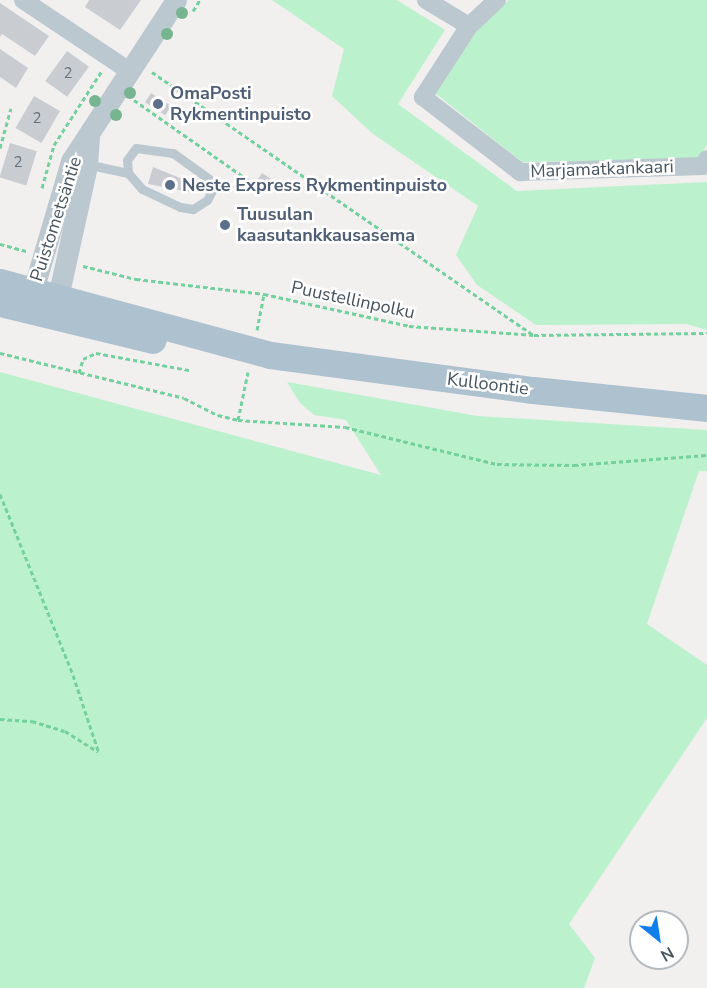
<!DOCTYPE html>
<meta charset="utf-8">
<style>
body{margin:0}
#map{position:relative;width:707px;height:988px;overflow:hidden;background:#f2efef;font-family:"Nunito Sans",sans-serif}
div>[style]{position:absolute}
.green>*{inset:0;background:#bcf1cd}
.building>*{inset:0;background:#c9cdd2;transform-origin:0 0}
.path>*{height:3px;margin-top:-1.5px;transform-origin:0;background:repeating-linear-gradient(90deg,#72d19c 0 4.5px,transparent 0 7.5px)}
.service>*{height:9px;margin:-4.5px;padding:0 4.5px;transform-origin:4.5px;border-radius:4.5px;background:#bcc8cf}
.minor>*{height:18px;margin:-9px;padding:0 9px;transform-origin:9px;border-radius:9px;background:#bcc8cf}
.tertiary>*{height:21px;margin:-10.5px;padding:0 10.5px;transform-origin:10.5px;border-radius:10.5px;background:#bcc8cf}
.primary>*{height:27px;margin:-13.5px;padding:0 13.5px;transform-origin:13.5px;border-radius:13.5px;background:#aec1cf}
.trees>*{width:12px;height:12px;margin:-6px;border-radius:50%;background:#77b490}
.dots>*{width:16px;height:16px;translate:-50% -50%;box-sizing:border-box;border:3px solid #fff;border-radius:50%}
span{translate:-50% -50%;white-space:nowrap;text-align:center;line-height:1.15;-webkit-text-stroke:5px #fff;paint-order:stroke}
.number-label{font-size:15px;color:#67727b}
.number-label span{-webkit-text-stroke-width:0}
.service-label{font-size:18px;color:#4e5e75;font-weight:700}
.left{translate:0 -50%;text-align:left}
.street-label{font-size:18px;color:#46545e}
.north{position:absolute;left:629px;top:910px;width:60px;height:60px;box-sizing:border-box;background:#fff;border:2px solid #b5bbbf;border-radius:50%;rotate:150deg;font-size:16px;font-weight:700;line-height:24px;text-align:center;color:#46545e}
.north::after{content:'';display:block;margin:auto;width:21px;height:27px;background:#107feb;clip-path:polygon(50% 0,100% 100%,50% 72%,0 100%)}
</style>
<div id="map">
<div class="green">
<i style="clip-path:polygon(272px 0,397px 0,445px 30px,398px 104px,517px 191px,707px 182px,707px 330px,686px 324px,536px 325px,477px 285px,456px 255px,478px 206px,373px 134px,332px 96px,344px 49px)"></i>
<i style="clip-path:polygon(509px 0,707px 0,707px 145px,698px 160px,522px 162px,435px 93px,476px 30px)"></i>
<i style="clip-path:polygon(0 372px,381px 475px,346px 420px,314px 415px,300px 403px,287px 382px,478px 416px,707px 430px,707px 471px,699px 471px,647px 624px,707px 665px,707px 718px,569px 924px,595px 958px,584px 988px,0 988px)"></i>
</div>
<div class="building">
<i style="clip-path:polygon(89px 0,141px 0,120px 30px,85px 7px)"></i>
<i style="clip-path:polygon(0 3px,49px 36px,35px 56px,2px 34px,0 37px)"></i>
<i style="clip-path:polygon(0 49px,28px 68px,16px 88px,0 77px)"></i>
<i style="left:67px;top:51px;width:27px;height:37px;rotate:36deg"></i>
<i style="left:151px;top:93px;width:24px;height:11px;rotate:33deg"></i>
<i style="left:34px;top:96px;width:30px;height:37px;rotate:30deg"></i>
<i style="left:10px;top:143px;width:28px;height:36px;rotate:17deg"></i>
<i style="clip-path:polygon(153px 167px,192px 183px,189px 192px,148px 184px)"></i>
<i style="left:262px;top:173px;width:18px;height:11px;rotate:34deg"></i>
</div>
<div class="path">
<i style="left:193px;top:11px;width:13px;rotate:-58deg"></i>
<i style="left:152px;top:72px;width:462px;rotate:34.6deg"></i>
<i style="left:134px;top:100px;width:146px;rotate:35deg"></i>
<i style="left:0;top:148px;width:41px;rotate:-74.6deg"></i>
<i style="left:42px;top:188px;width:45px;rotate:-74.4deg"></i>
<i style="left:54px;top:145px;width:87px;rotate:-57.2deg"></i>
<i style="left:0;top:244px;width:28px;rotate:15deg"></i>
<i style="left:83px;top:266px;width:55px;rotate:13.8deg"></i>
<i style="left:136px;top:279px;width:129px;rotate:6.7deg"></i>
<i style="left:264px;top:294px;width:148px;rotate:12.4deg"></i>
<i style="left:409px;top:326px;width:125px;rotate:4.1deg"></i>
<i style="left:534px;top:335px;width:173px;rotate:-0.7deg"></i>
<i style="left:257px;top:330px;width:37px;rotate:-79deg"></i>
<i style="left:0;top:353px;width:189px;rotate:13.7deg"></i>
<i style="left:184px;top:398px;width:38px;rotate:27deg"></i>
<i style="left:218px;top:415px;width:21px;rotate:14deg"></i>
<i style="left:238px;top:420px;width:107px;rotate:3.7deg"></i>
<i style="left:345px;top:427px;width:156px;rotate:13.7deg"></i>
<i style="left:497px;top:464px;width:77px;rotate:0.7deg"></i>
<i style="left:574px;top:465px;width:133px;rotate:-4.3deg"></i>
<i style="left:79px;top:373px;width:15px;rotate:-74deg"></i>
<i style="left:83px;top:359px;width:14px;rotate:-25deg"></i>
<i style="left:96px;top:353px;width:95px;rotate:10.4deg"></i>
<i style="left:238px;top:420px;width:49px;rotate:-78.2deg"></i>
<i style="left:0;top:494px;width:195px;rotate:68deg"></i>
<i style="left:73px;top:675px;width:82px;rotate:71.6deg"></i>
<i style="left:0;top:719px;width:32px;rotate:4deg"></i>
<i style="left:32px;top:721px;width:34px;rotate:17deg"></i>
<i style="left:65px;top:731px;width:39px;rotate:32deg"></i>
</div>
<div class="service">
<i style="left:136px;top:148px;width:37px;rotate:8deg"></i>
<i style="left:173px;top:153px;width:44px;rotate:35.8deg"></i>
<i style="left:209px;top:179px;width:9px;rotate:58deg"></i>
<i style="left:214px;top:187px;width:15px;rotate:118deg"></i>
<i style="left:207px;top:200px;width:17px;rotate:147deg"></i>
<i style="left:193px;top:209px;width:13px;rotate:-171deg"></i>
<i style="left:180px;top:207px;width:42px;rotate:-154.7deg"></i>
<i style="left:142px;top:189px;width:21px;rotate:-131deg"></i>
<i style="left:128px;top:173px;width:13px;rotate:-94deg"></i>
<i style="left:127px;top:160px;width:15px;rotate:-53deg"></i>
<i style="left:86px;top:164px;width:43px;rotate:12.1deg"></i>
</div>
<div class="minor">
<i style="left:23px;top:0;width:126px;rotate:33.7deg"></i>
<i style="left:426px;top:0;width:50px;rotate:31.2deg"></i>
<i style="left:497px;top:0;width:38px;rotate:137deg"></i>
<i style="left:469px;top:26px;width:85px;rotate:122.9deg"></i>
<i style="left:423px;top:97px;width:123px;rotate:37.7deg"></i>
<i style="left:520px;top:172px;width:183px;rotate:-1.9deg"></i>
<i style="left:703px;top:166px;width:8px;rotate:-60deg"></i>
</div>
<div class="tertiary">
<i style="left:29px;top:304px;width:149px;rotate:-73.6deg"></i>
<i style="left:71px;top:161px;width:192px;rotate:-56.9deg"></i>
<i style="left:55px;top:311px;width:149px;rotate:-77.6deg"></i>
<i style="left:87px;top:165px;width:29px;rotate:-86deg"></i>
</div>
<div class="primary">
<i style="left:0;top:282px;width:280px;rotate:15.1deg"></i>
<i style="left:270px;top:355px;width:265px;rotate:7.6deg"></i>
<i style="left:533px;top:390px;width:175px;rotate:5.9deg"></i>
<i style="left:0;top:303px;width:157px;rotate:13.6deg"></i>
</div>
<div class="trees">
<i style="left:182px;top:13px"></i>
<i style="left:167px;top:34px"></i>
<i style="left:130px;top:93px"></i>
<i style="left:95px;top:101px"></i>
<i style="left:116px;top:115px"></i>
</div>
<div class="dots">
<i style="left:158px;top:104px;background:#5c6f8a"></i>
<i style="left:170px;top:185px;background:#5c6f8a"></i>
<i style="left:225px;top:225px;background:#5c6f8a"></i>
</div>
<div class="number-label">
<span style="left:68px;top:74px">2</span>
<span style="left:37px;top:119px">2</span>
<span style="left:18px;top:163px">2</span>
</div>
<div class="service-label">
<span class="left" style="left:170px;top:104px">OmaPosti<br>Rykmentinpuisto</span>
<span class="left" style="left:182px;top:185px">Neste Express Rykmentinpuisto</span>
<span class="left" style="left:237px;top:225px">Tuusulan<br>kaasutankkausasema</span>
</div>
<div class="street-label">
<span style="left:602px;top:169px;rotate:-2deg">Marjamatkankaari</span>
<span style="left:56px;top:219px;rotate:-72deg">Puistometsäntie</span>
<span style="left:353px;top:300px;rotate:12deg">Puustellinpolku</span>
<span style="left:488px;top:384px;rotate:7deg">Kulloontie</span>
</div>
<div class="north">N</div>
</div>
